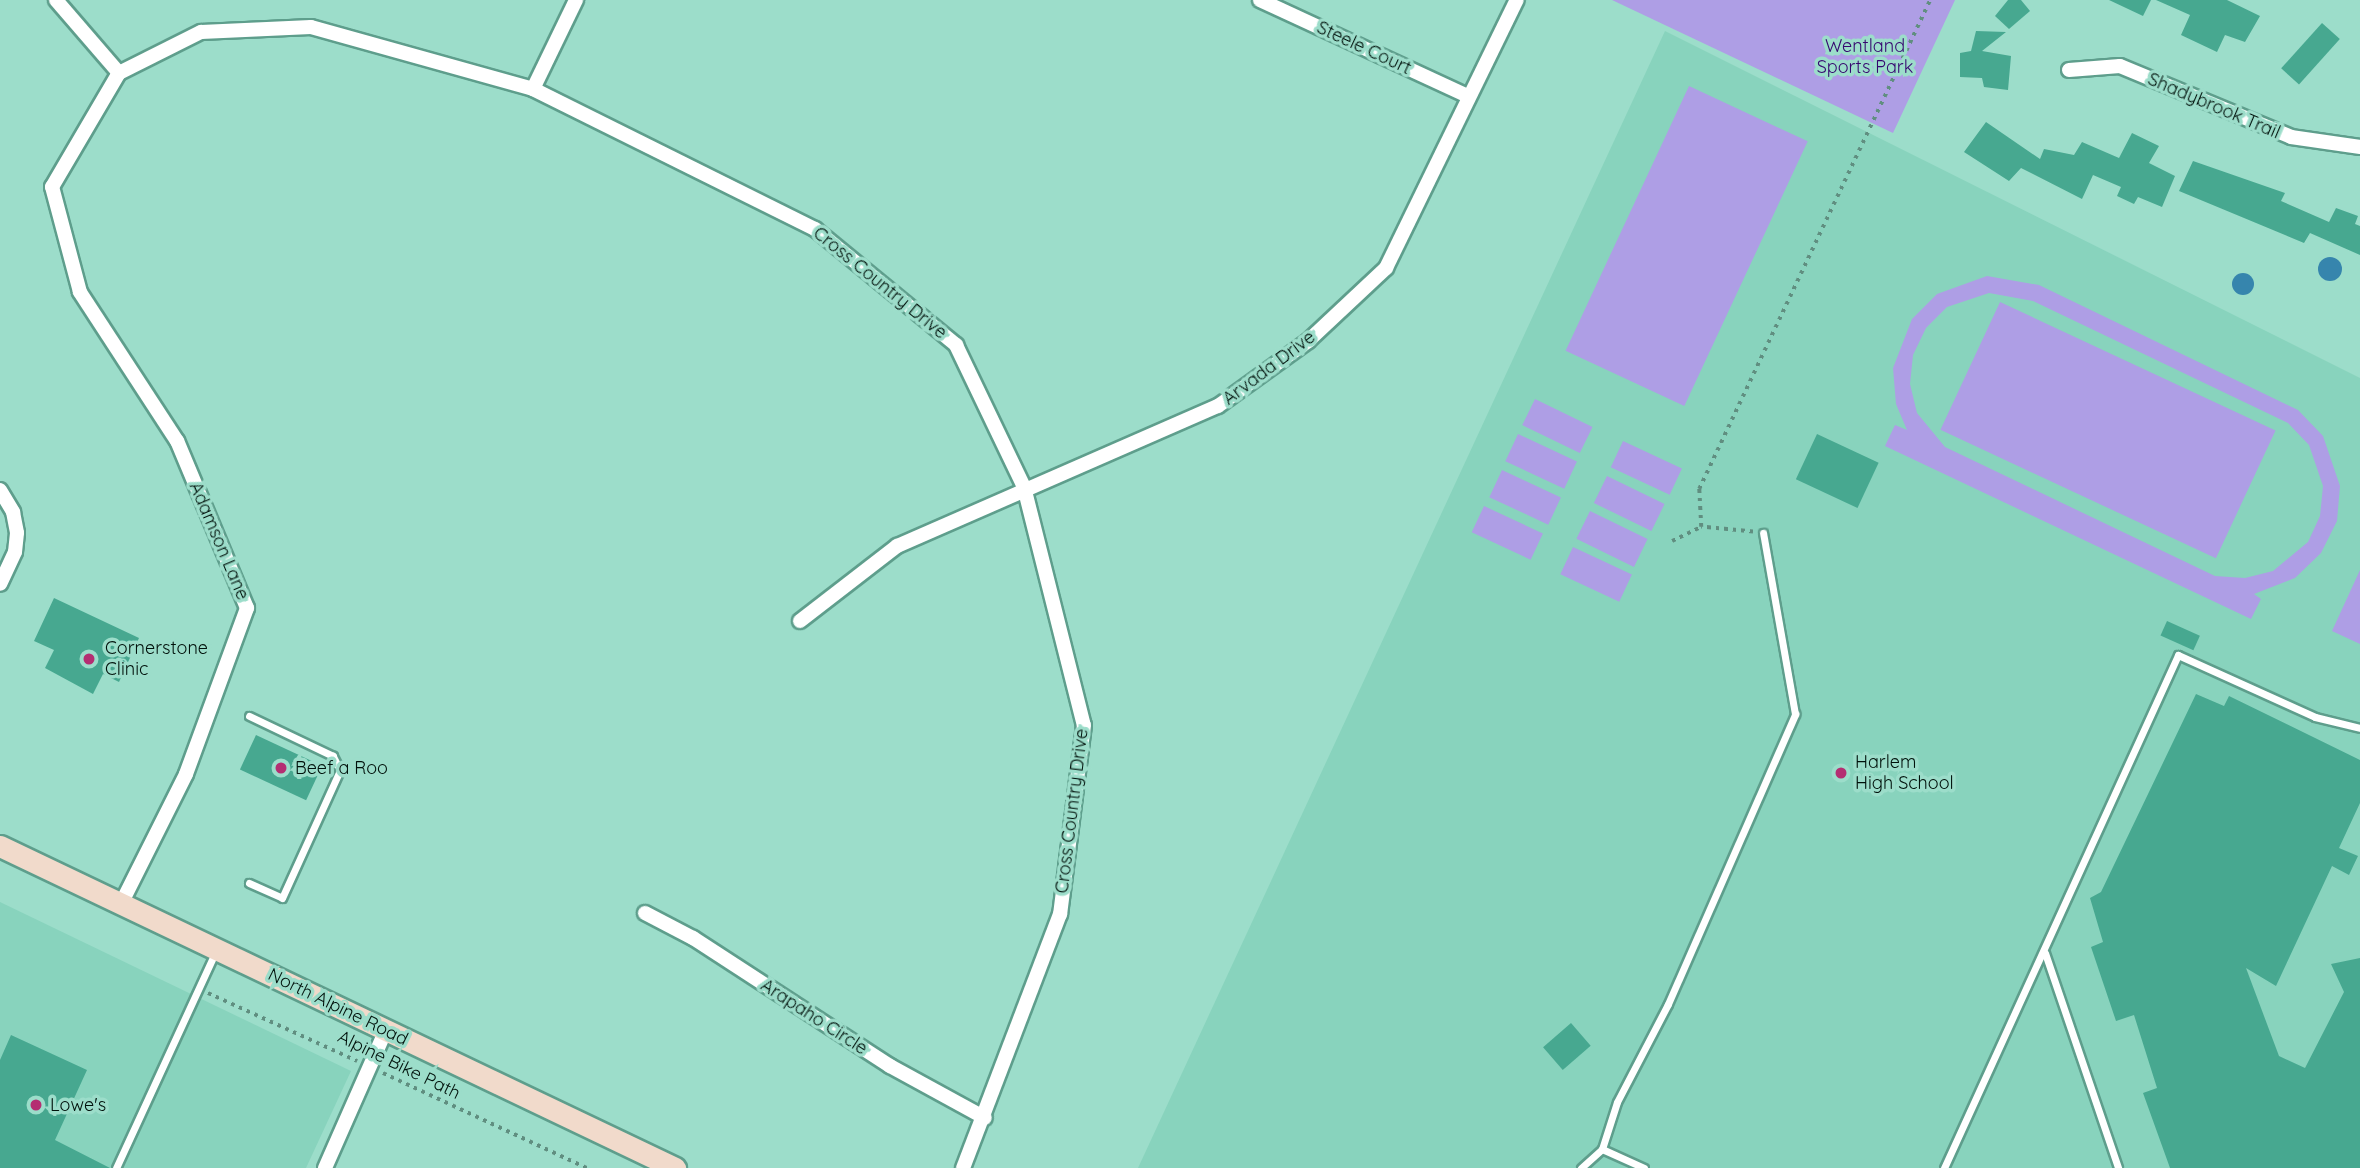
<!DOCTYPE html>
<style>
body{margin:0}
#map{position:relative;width:2360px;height:1168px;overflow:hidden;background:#9cddca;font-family:Quicksand,sans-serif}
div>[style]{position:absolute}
.built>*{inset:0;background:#88d3bd}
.green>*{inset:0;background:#ae9ee5;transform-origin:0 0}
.water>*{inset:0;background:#3685ad}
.round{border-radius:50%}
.building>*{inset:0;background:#47a890;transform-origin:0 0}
.path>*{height:3.5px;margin-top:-1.75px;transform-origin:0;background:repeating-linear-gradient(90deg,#608e80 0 3.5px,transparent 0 8.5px)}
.roads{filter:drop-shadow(2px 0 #5e9e8c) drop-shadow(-2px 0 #5e9e8c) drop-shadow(0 2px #5e9e8c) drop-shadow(0 -2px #5e9e8c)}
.service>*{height:7px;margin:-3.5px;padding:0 3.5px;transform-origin:3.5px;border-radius:3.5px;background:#fff}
.minor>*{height:14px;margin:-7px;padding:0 7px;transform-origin:7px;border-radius:7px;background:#fff}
.secondary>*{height:21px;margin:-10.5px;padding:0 10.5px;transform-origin:10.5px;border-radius:10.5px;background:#f1dacb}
.dots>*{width:19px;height:19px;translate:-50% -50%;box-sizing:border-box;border:4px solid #9cddca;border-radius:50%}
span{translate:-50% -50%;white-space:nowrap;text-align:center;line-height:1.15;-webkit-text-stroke:7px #9cddca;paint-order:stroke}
.park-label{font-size:18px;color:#35056f}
.street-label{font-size:18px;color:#00110b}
.poi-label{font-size:18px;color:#00110b}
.left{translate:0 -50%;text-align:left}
</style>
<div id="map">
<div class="built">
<i style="clip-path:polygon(1665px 31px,2360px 378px,2360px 1168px,1138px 1168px)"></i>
<i style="clip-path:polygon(0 902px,351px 1071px,306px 1168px,0 1168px)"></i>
</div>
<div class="green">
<i style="clip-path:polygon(1612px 0,1955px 0,1893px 133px)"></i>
<i style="left:1689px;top:86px;width:131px;height:292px;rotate:25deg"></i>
<i style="clip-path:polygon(evenodd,1987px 276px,2039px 285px,2298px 410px,2323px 436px,2340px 486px,2337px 521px,2321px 553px,2295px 578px,2254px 594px,2261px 599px,2251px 619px,1885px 446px,1895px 425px,1907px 430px,1896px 404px,1893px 368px,1912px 319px,1937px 294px,1987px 276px,1989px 293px,2033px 301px,2288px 423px,2309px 445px,2323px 486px,2320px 516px,2308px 542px,2273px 571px,2245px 578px,2215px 576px,1945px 447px,1917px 413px,1910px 384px,1913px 355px,1926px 328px,1947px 307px,1989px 293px)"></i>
<i style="left:2000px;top:302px;width:304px;height:141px;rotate:25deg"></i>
<i style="left:1535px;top:399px;width:64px;height:29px;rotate:26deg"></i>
<i style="left:1518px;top:434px;width:65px;height:30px;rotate:25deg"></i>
<i style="left:1623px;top:441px;width:65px;height:29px;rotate:25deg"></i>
<i style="left:1502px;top:470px;width:65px;height:30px;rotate:25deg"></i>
<i style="left:1607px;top:476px;width:64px;height:30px;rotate:26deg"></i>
<i style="left:1484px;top:506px;width:65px;height:29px;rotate:25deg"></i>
<i style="left:1590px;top:511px;width:64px;height:31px;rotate:26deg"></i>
<i style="left:1573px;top:547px;width:65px;height:30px;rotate:25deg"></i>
<i style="clip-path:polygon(2360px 570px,2360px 644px,2332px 631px)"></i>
</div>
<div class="water">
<i class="round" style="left:2318px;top:257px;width:24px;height:24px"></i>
<i class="round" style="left:2232px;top:273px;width:22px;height:22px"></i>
</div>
<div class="building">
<i style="clip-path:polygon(2008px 0,2021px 0,2030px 11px,2009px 29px,1995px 16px)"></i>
<i style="clip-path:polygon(2109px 0,2151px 0,2143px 16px)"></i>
<i style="clip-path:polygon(2156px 0,2227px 0,2260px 16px,2245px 42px,2225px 35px,2217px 52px,2181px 35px,2190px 15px)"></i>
<i style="left:2322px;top:23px;width:24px;height:61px;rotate:42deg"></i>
<i style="clip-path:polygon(1976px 31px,2006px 32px,1982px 51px,2011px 56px,2008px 90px,1984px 87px,1982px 78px,1960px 77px,1960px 53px,1971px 51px)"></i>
<i style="clip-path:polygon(1986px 122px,2040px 159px,2044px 149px,2074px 155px,2082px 142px,2119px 158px,2132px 133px,2159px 146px,2149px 163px,2175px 176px,2162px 207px,2138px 197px,2134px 204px,2117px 196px,2121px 187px,2093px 175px,2082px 199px,2021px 168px,2009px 181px,1964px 152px)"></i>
<i style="clip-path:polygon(2193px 161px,2285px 193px,2281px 201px,2329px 222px,2336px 208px,2358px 216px,2355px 224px,2360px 226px,2360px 255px,2310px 233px,2304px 243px,2179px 191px)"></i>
<i style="left:1817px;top:434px;width:68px;height:50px;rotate:25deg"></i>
<i style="clip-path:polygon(54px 598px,139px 638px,119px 682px,103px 674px,93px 694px,45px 668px,54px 650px,34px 641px)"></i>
<i style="left:2167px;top:621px;width:36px;height:16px;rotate:24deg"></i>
<i style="clip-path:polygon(2196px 694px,2224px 706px,2229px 696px,2360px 760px,2360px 803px,2339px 848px,2358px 856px,2349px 875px,2332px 866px,2276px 986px,2246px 968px,2279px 1056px,2305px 1068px,2344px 992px,2331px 964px,2360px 958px,2360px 1168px,2170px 1168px,2143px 1093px,2157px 1088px,2134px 1015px,2116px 1021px,2091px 947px,2103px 942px,2090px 898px,2101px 892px)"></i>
<i style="left:256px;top:735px;width:73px;height:38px;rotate:25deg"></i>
<i style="left:1571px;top:1023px;width:30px;height:37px;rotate:49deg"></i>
<i style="clip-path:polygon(11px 1035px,87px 1070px,55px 1140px,110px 1168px,0 1168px,0 1060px)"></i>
</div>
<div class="path">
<i style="left:1753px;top:532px;width:52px;rotate:-174.5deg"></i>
<i style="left:1701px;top:527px;width:38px;rotate:-93deg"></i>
<i style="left:1699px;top:489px;width:541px;rotate:-64.71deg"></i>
<i style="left:1672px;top:541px;width:32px;rotate:-26deg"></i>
<i style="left:208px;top:993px;width:164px;rotate:24.5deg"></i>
<i style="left:383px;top:1073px;width:225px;rotate:25deg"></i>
</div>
<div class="roads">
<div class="service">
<i style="left:249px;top:883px;width:36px;rotate:24deg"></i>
<i style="left:282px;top:898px;width:141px;rotate:-65.6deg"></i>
<i style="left:340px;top:770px;width:16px;rotate:-117deg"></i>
<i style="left:333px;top:756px;width:93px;rotate:-154.5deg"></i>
<i style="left:2045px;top:953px;width:227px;rotate:71.2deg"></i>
<i style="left:1602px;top:1149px;width:49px;rotate:-72.3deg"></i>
<i style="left:1617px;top:1102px;width:110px;rotate:-62.5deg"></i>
<i style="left:1668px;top:1004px;width:317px;rotate:-66.3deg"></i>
<i style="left:1795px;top:714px;width:184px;rotate:-100deg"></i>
<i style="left:116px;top:1168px;width:237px;rotate:-65.3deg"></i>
<i style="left:1581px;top:1168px;width:28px;rotate:-42deg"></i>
<i style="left:1602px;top:1149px;width:46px;rotate:24.3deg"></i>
<i style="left:1944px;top:1168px;width:564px;rotate:-65.48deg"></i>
<i style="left:2178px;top:655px;width:150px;rotate:24.3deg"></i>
<i style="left:2315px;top:717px;width:46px;rotate:13.7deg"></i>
</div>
<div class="minor">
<i style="left:56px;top:0;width:96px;rotate:49.2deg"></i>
<i style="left:1260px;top:0;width:229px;rotate:24.8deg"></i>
<i style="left:2069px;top:70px;width:51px;rotate:-4.5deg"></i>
<i style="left:2120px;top:66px;width:185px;rotate:22.5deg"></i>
<i style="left:2291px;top:137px;width:70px;rotate:8.2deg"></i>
<i style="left:533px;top:89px;width:99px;rotate:-64.2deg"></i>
<i style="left:0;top:490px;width:26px;rotate:59deg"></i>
<i style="left:13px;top:512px;width:21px;rotate:79deg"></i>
<i style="left:17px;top:533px;width:19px;rotate:96deg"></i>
<i style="left:15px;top:552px;width:35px;rotate:115deg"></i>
<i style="left:800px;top:621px;width:123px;rotate:-37.7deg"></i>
<i style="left:897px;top:546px;width:350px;rotate:-23.6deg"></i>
<i style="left:1218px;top:406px;width:111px;rotate:-35.8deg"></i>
<i style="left:1308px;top:341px;width:107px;rotate:-43.1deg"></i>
<i style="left:1386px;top:268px;width:298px;rotate:-64deg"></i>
<i style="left:121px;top:904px;width:145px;rotate:-63.4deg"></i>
<i style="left:186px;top:774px;width:177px;rotate:-69.8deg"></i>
<i style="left:247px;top:608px;width:181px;rotate:-112.7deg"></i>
<i style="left:177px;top:441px;width:178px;rotate:-123.1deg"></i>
<i style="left:80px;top:292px;width:109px;rotate:-104.9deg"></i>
<i style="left:52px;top:187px;width:132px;rotate:-59.6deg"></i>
<i style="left:119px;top:73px;width:92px;rotate:-26.6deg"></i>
<i style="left:201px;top:32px;width:110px;rotate:-2.6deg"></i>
<i style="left:311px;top:27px;width:230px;rotate:15.6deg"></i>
<i style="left:533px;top:89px;width:315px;rotate:26.4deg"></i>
<i style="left:815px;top:229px;width:183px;rotate:39.4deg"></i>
<i style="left:956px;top:345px;width:157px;rotate:64.4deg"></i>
<i style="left:1024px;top:487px;width:245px;rotate:75.9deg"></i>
<i style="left:1084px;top:725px;width:191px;rotate:97.2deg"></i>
<i style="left:1060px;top:914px;width:272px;rotate:110.9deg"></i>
<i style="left:645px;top:913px;width:54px;rotate:27.5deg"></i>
<i style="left:693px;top:938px;width:235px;rotate:33deg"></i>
<i style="left:890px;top:1066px;width:108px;rotate:28.7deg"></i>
<i style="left:325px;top:1168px;width:151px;rotate:-66.2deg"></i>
</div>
<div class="secondary">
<i style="left:0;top:846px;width:748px;rotate:25.5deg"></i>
</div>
</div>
<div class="dots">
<i style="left:89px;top:659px;background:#b42e72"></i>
<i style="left:281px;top:768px;background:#b42e72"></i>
<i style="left:1841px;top:773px;background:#b42e72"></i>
<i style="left:36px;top:1105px;background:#b42e72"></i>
</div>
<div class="park-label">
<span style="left:1865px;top:57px">Wentland<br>Sports Park</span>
</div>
<div class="street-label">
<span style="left:1364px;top:48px;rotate:25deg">Steele Court</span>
<span style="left:2214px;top:106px;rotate:23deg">Shadybrook Trail</span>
<span style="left:880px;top:283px;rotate:39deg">Cross Country Drive</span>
<span style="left:1269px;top:368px;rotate:-37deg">Arvada Drive</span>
<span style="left:219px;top:541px;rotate:67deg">Adamson Lane</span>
<span style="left:1072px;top:811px;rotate:-83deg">Cross Country Drive</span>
<span style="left:338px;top:1007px;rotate:26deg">North Alpine Road</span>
<span style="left:814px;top:1017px;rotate:33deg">Arapaho Circle</span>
<span style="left:399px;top:1065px;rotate:26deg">Alpine Bike Path</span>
</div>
<div class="poi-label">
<span class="left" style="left:105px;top:659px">Cornerstone<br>Clinic</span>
<span class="left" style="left:1855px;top:773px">Harlem<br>High School</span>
<span class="left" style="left:295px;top:768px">Beef a Roo</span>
<span class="left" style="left:50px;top:1105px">Lowe's</span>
</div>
</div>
